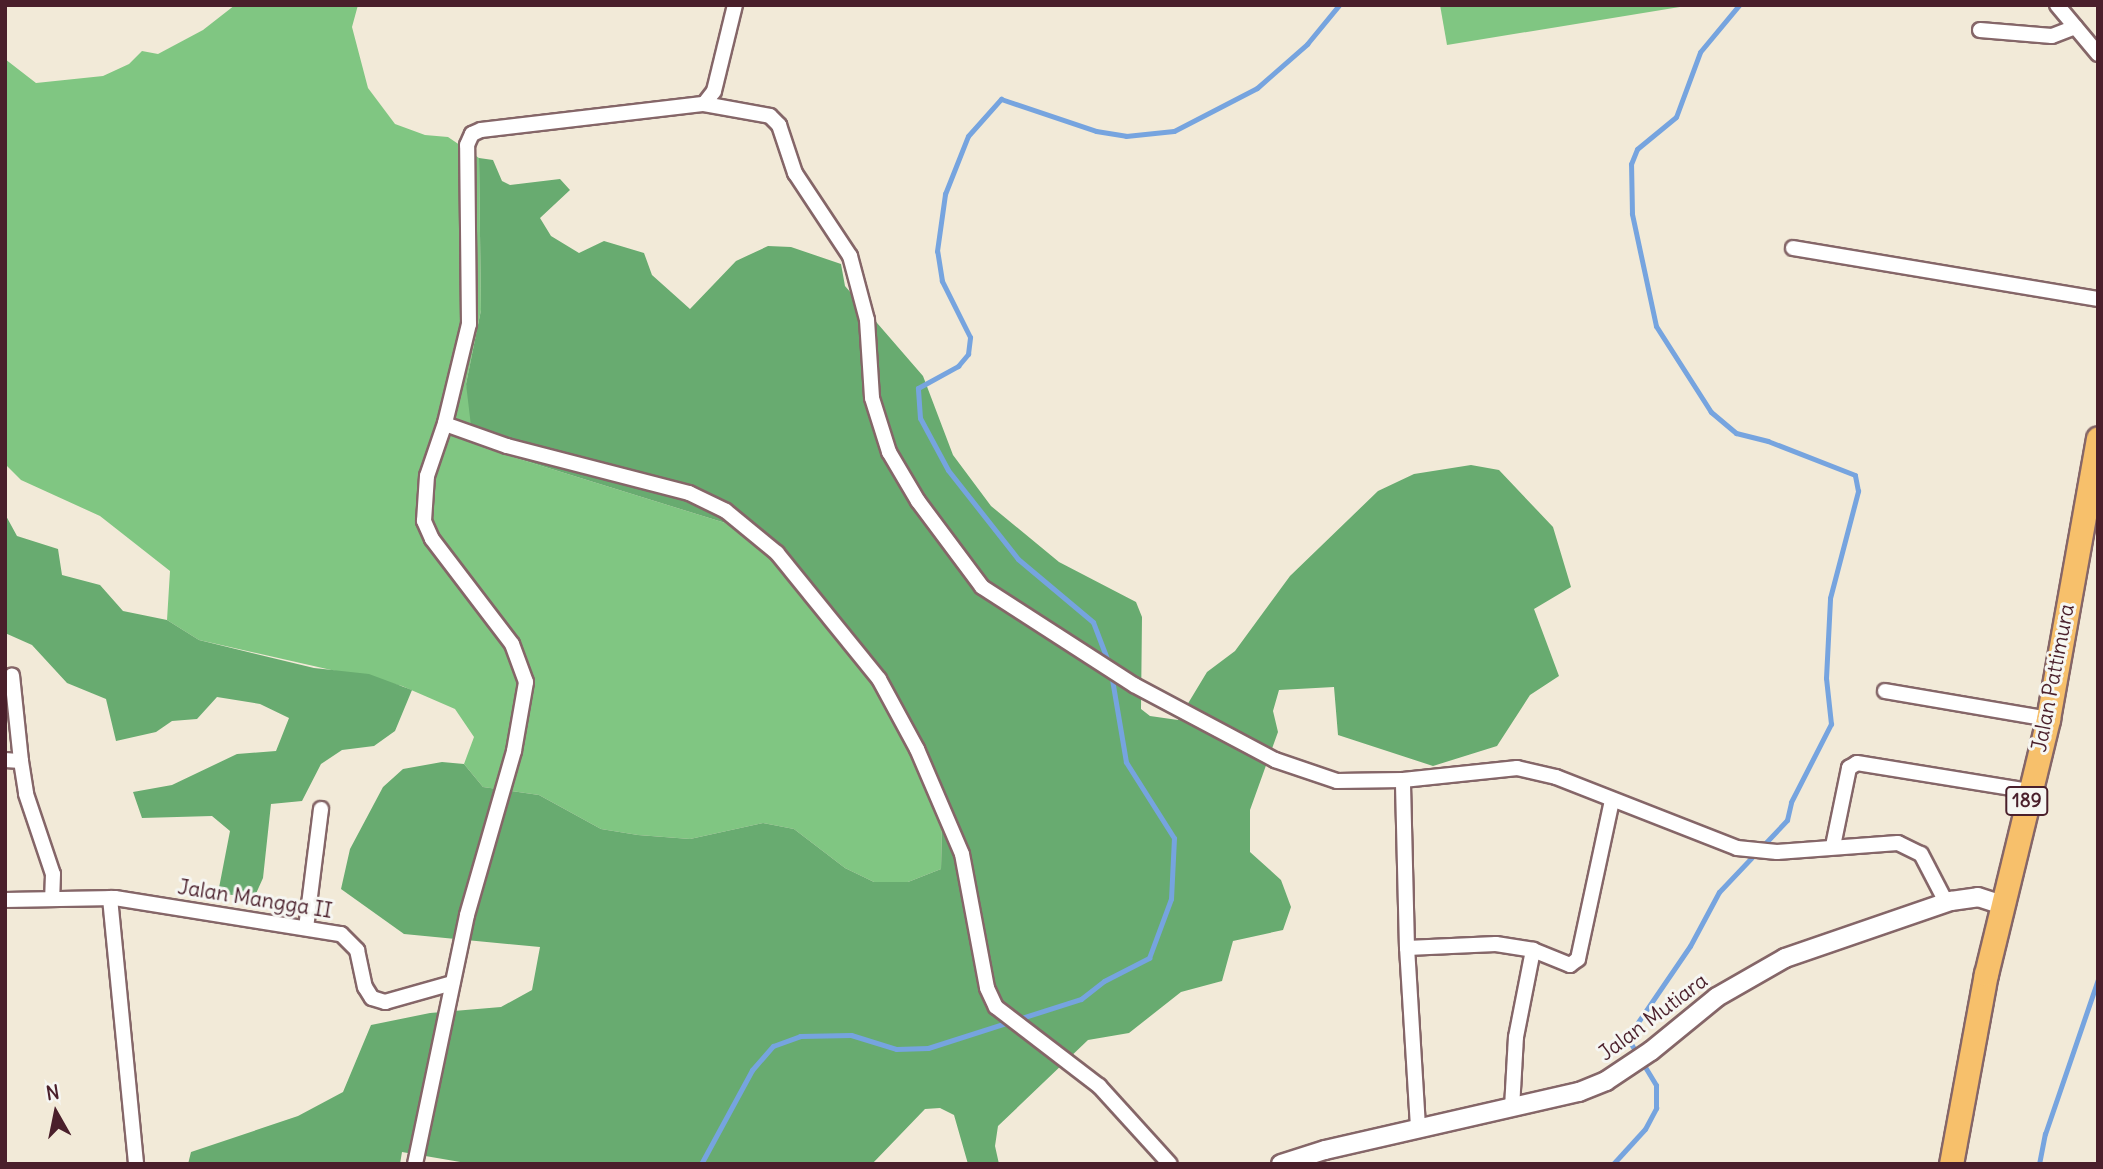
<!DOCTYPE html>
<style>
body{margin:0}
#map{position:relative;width:2103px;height:1169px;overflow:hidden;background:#f2ead8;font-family:Delius,sans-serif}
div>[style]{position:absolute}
.green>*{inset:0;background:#80c682}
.forest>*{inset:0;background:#68ab70}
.stream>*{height:5px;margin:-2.5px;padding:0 2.5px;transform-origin:2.5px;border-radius:2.5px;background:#76a4df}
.roads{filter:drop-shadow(2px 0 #856668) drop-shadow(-2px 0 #856668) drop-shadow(0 2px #856668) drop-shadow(0 -2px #856668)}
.minor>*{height:14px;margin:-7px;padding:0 7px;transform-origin:7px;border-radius:7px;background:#fff}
.tertiary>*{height:18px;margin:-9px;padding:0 9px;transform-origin:9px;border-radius:9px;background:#fff}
.primary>*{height:23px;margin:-11.5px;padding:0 11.5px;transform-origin:11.5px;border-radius:11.5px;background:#f7c06b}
span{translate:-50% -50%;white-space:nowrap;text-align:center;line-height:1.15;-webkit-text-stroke:6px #f6f6f2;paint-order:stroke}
.shield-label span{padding:2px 5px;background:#f6f6f2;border:2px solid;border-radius:5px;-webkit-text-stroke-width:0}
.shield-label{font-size:19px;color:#4a1f2b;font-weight:700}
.street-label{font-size:21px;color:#4a1f2b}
.frame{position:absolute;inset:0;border:7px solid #4a1f2b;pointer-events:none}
.north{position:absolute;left:21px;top:1078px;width:70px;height:70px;-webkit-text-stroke:5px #f6f6f2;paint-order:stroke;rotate:351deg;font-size:19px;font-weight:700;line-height:28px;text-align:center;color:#4a1f2b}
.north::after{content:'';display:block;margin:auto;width:24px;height:32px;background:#4a1f2b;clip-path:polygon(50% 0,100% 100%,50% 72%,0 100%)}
</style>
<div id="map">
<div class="green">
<i style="clip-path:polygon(235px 5px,358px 5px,352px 27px,368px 88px,395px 124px,425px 135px,448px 137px,479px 158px,481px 310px,466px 384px,484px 448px,735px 526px,791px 575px,881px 691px,942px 825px,941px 869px,908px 882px,874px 882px,845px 868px,794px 829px,763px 823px,690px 839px,638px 835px,601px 829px,539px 795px,483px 787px,464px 764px,474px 737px,455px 709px,402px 686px,199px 640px,167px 620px,170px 571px,100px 516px,21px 480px,5px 464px,5px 59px,36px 83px,103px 76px,129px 64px,142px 51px,158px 54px,203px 30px)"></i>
<i style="clip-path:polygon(1440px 5px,1692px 5px,1447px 45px)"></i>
</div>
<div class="forest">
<i style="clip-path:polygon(479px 158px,493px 160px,502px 181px,510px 185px,560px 179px,570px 190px,540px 218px,551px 236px,579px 253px,604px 241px,644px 253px,652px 275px,690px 309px,736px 261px,768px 246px,791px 247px,841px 264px,845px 286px,923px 376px,953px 455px,991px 506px,1059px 562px,1136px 602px,1142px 617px,1141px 709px,1150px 716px,1178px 720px,1207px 672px,1235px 651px,1290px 576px,1378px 491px,1414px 474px,1471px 465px,1499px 470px,1553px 527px,1571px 587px,1534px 609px,1559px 676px,1530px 695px,1497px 746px,1433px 766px,1338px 735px,1334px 687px,1279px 690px,1273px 711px,1278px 732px,1250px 810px,1250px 852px,1281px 880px,1291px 907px,1283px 930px,1233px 941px,1222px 981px,1181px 992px,1129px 1033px,1088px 1040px,998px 1126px,995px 1146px,999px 1164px,968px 1164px,954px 1115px,940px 1108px,925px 1109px,872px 1164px,472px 1164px,402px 1152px,400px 1164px,188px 1164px,191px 1152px,298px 1116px,343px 1092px,371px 1025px,430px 1013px,501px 1007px,532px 990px,540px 947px,404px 934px,341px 889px,350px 849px,383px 787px,403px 769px,442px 762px,464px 764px,483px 787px,539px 795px,601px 829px,638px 835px,690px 839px,763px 823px,794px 829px,845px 868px,874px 882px,908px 882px,941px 869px,942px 825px,881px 691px,791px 575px,735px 526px,484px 448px,471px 426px,466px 384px,481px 310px)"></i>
<i style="clip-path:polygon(5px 514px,17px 536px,58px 549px,62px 575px,100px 585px,123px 611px,167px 620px,199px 640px,314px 668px,369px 674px,412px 690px,395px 731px,374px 746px,342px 750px,321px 764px,302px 801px,271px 804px,263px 878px,254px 898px,218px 893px,230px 831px,212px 816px,142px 818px,133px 792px,172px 785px,237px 754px,276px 751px,289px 718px,260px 704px,217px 697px,197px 719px,172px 721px,156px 732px,116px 741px,106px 699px,67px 683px,32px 645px,5px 633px)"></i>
</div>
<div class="stream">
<i style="left:1109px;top:664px;width:45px;rotate:-110.9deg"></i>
<i style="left:1093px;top:622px;width:98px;rotate:-140deg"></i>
<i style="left:1018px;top:559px;width:113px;rotate:-128.2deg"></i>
<i style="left:948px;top:470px;width:59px;rotate:-118.3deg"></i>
<i style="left:920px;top:418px;width:30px;rotate:-94deg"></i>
<i style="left:918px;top:388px;width:46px;rotate:-28.8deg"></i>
<i style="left:958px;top:366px;width:16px;rotate:-50deg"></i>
<i style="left:968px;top:354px;width:17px;rotate:-83deg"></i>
<i style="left:970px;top:337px;width:63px;rotate:-116.6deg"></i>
<i style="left:942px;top:281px;width:30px;rotate:-99deg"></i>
<i style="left:937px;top:251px;width:58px;rotate:-82deg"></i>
<i style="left:945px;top:194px;width:62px;rotate:-68.4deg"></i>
<i style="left:968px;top:136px;width:50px;rotate:-48.3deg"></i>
<i style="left:1001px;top:99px;width:100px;rotate:18.6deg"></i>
<i style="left:1096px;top:131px;width:30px;rotate:9deg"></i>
<i style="left:1126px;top:136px;width:48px;rotate:-5.9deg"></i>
<i style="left:1174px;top:131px;width:93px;rotate:-27.4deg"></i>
<i style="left:1257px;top:88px;width:67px;rotate:-41.3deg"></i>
<i style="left:1307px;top:44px;width:50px;rotate:-50.6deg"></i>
<i style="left:701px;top:1164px;width:107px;rotate:-61.5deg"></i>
<i style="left:752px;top:1070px;width:32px;rotate:-49deg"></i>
<i style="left:773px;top:1046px;width:29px;rotate:-20deg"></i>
<i style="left:800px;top:1036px;width:51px;rotate:-1.1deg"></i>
<i style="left:851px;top:1035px;width:47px;rotate:17.3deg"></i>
<i style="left:896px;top:1049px;width:32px;rotate:-2deg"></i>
<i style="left:928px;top:1048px;width:161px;rotate:-17.8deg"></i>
<i style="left:1081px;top:999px;width:29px;rotate:-38deg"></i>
<i style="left:1104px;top:981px;width:51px;rotate:-27.1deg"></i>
<i style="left:1149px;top:958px;width:63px;rotate:-69.6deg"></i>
<i style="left:1171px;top:899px;width:61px;rotate:-87.2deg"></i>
<i style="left:1174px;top:838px;width:90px;rotate:-122.3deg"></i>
<i style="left:1126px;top:762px;width:90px;rotate:-99.6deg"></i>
<i style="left:1613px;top:1164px;width:47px;rotate:-47.6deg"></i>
<i style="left:1645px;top:1129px;width:24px;rotate:-62deg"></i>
<i style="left:1656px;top:1108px;width:23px;rotate:-90deg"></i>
<i style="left:1656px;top:1085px;width:50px;rotate:-121.2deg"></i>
<i style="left:1630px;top:1042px;width:15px;rotate:-74deg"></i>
<i style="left:1634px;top:1028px;width:99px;rotate:-55.7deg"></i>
<i style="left:1690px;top:946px;width:61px;rotate:-61.8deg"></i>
<i style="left:1719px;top:892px;width:99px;rotate:-46.6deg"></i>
<i style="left:1787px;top:820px;width:18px;rotate:-77deg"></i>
<i style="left:1791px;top:802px;width:88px;rotate:-62.9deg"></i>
<i style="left:1831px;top:724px;width:46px;rotate:-96.2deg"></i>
<i style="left:1826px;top:678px;width:80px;rotate:-87.1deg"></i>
<i style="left:1830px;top:598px;width:111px;rotate:-75.3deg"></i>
<i style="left:1858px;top:491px;width:16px;rotate:-101deg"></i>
<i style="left:1855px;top:475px;width:93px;rotate:-158.7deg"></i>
<i style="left:1768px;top:441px;width:33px;rotate:-166deg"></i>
<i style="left:1736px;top:433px;width:33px;rotate:-140deg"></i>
<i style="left:1711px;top:412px;width:102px;rotate:-122.6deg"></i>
<i style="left:1656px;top:326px;width:115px;rotate:-102.1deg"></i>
<i style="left:1632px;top:214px;width:50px;rotate:-91.1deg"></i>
<i style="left:1631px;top:164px;width:16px;rotate:-68deg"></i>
<i style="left:1637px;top:149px;width:50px;rotate:-39.4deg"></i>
<i style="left:1676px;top:117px;width:69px;rotate:-69.7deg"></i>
<i style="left:1700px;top:52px;width:61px;rotate:-50.3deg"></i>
<i style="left:2039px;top:1164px;width:31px;rotate:-79deg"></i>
<i style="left:2045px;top:1134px;width:164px;rotate:-71.1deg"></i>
</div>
<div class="roads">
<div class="minor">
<i style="left:2057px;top:5px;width:64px;rotate:50.1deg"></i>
<i style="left:1980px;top:30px;width:72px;rotate:4.8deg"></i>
<i style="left:2052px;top:36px;width:25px;rotate:-21deg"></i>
<i style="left:704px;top:104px;width:67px;rotate:10.3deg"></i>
<i style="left:770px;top:116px;width:13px;rotate:45deg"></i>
<i style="left:779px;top:125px;width:51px;rotate:71.6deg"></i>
<i style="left:795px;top:173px;width:100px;rotate:56.5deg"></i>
<i style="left:850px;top:256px;width:66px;rotate:75.1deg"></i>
<i style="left:867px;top:320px;width:78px;rotate:86.3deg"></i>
<i style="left:872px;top:398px;width:57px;rotate:72.5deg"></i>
<i style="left:889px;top:452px;width:57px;rotate:59.4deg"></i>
<i style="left:918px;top:501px;width:107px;rotate:53.3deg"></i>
<i style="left:982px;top:587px;width:181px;rotate:32.8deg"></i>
<i style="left:1134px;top:685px;width:160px;rotate:28deg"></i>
<i style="left:1275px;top:760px;width:65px;rotate:18.7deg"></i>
<i style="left:1337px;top:781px;width:66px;rotate:-0.9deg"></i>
<i style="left:1793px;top:248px;width:309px;rotate:9.5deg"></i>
<i style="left:445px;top:424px;width:66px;rotate:19.5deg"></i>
<i style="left:507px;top:446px;width:188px;rotate:14.5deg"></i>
<i style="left:689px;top:493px;width:41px;rotate:25.9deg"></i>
<i style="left:726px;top:511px;width:66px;rotate:39.5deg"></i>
<i style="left:777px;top:553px;width:162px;rotate:51deg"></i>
<i style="left:879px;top:679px;width:80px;rotate:61.5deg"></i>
<i style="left:917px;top:749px;width:114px;rotate:66.8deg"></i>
<i style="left:962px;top:854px;width:136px;rotate:79.4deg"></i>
<i style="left:987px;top:988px;width:21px;rotate:65deg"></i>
<i style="left:996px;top:1007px;width:130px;rotate:37.5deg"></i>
<i style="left:1099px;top:1086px;width:105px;rotate:47.7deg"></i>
<i style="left:1885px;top:691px;width:165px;rotate:9.7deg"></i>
<i style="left:5px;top:760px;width:16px;rotate:4deg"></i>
<i style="left:21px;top:761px;width:86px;rotate:-96deg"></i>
<i style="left:21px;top:761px;width:33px;rotate:81deg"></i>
<i style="left:26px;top:794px;width:84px;rotate:71.4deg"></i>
<i style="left:53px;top:874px;width:23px;rotate:92deg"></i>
<i style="left:1833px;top:846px;width:80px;rotate:-78.4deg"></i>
<i style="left:1849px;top:768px;width:9px;rotate:-32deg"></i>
<i style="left:1857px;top:763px;width:174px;rotate:9.2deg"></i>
<i style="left:110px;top:898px;width:267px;rotate:84.4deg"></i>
<i style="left:5px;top:900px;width:110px;rotate:-1deg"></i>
<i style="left:115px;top:898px;width:229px;rotate:9.1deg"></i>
<i style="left:341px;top:934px;width:23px;rotate:45deg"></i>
<i style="left:357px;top:950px;width:38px;rotate:78deg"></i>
<i style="left:365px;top:987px;width:13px;rotate:58deg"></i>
<i style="left:372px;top:998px;width:14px;rotate:17deg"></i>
<i style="left:385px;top:1002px;width:70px;rotate:-15.8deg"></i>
<i style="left:306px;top:928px;width:120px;rotate:-82.8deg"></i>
<i style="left:1407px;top:948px;width:89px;rotate:-2.6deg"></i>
<i style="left:1496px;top:944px;width:37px;rotate:9deg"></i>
<i style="left:1512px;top:1108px;width:71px;rotate:-86.8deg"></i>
<i style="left:1516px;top:1037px;width:89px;rotate:-78.9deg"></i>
<i style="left:1533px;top:950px;width:40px;rotate:22deg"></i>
<i style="left:1570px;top:965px;width:10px;rotate:-37deg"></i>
<i style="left:1578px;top:959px;width:162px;rotate:-77.9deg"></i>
<i style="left:1418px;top:1127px;width:179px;rotate:-93.5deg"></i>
<i style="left:1407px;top:948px;width:168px;rotate:-91.4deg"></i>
<i style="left:1403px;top:780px;width:115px;rotate:-6deg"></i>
<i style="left:1517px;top:768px;width:40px;rotate:13deg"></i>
<i style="left:1556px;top:777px;width:194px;rotate:21.4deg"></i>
<i style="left:1737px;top:848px;width:40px;rotate:5.7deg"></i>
<i style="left:1777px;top:852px;width:121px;rotate:-4.3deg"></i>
<i style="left:1898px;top:843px;width:25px;rotate:26deg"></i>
<i style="left:1921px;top:854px;width:54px;rotate:62.5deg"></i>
<i style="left:415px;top:1164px;width:254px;rotate:-78.2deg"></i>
<i style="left:467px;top:915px;width:171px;rotate:-74deg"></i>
<i style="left:514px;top:751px;width:70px;rotate:-80.1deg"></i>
<i style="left:526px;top:682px;width:40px;rotate:-110.2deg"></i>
<i style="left:512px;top:644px;width:132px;rotate:-127.3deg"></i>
<i style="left:432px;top:539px;width:20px;rotate:-114deg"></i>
<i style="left:424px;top:521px;width:45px;rotate:-86.2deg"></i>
<i style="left:427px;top:476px;width:56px;rotate:-71.2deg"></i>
<i style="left:445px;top:423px;width:102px;rotate:-76.4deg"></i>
<i style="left:469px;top:324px;width:179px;rotate:-90.6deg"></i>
<i style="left:467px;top:145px;width:12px;rotate:-66deg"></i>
<i style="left:472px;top:134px;width:10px;rotate:-24deg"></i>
<i style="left:481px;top:130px;width:225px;rotate:-6.7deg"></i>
<i style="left:704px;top:104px;width:16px;rotate:-52deg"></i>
<i style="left:714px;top:91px;width:89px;rotate:-76.3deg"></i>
</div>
<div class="tertiary">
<i style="left:1281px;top:1164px;width:46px;rotate:-17.7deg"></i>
<i style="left:1325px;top:1150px;width:261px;rotate:-12.9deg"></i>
<i style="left:1579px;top:1092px;width:29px;rotate:-22deg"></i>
<i style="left:1606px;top:1081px;width:54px;rotate:-33.7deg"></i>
<i style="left:1651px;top:1051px;width:85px;rotate:-39.3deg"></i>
<i style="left:1717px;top:997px;width:78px;rotate:-29.8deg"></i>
<i style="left:1785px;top:958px;width:176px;rotate:-19deg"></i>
<i style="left:1951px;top:901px;width:27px;rotate:-8deg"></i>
<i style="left:1978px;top:897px;width:25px;rotate:18deg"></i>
</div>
<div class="primary">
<i style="left:1951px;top:1164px;width:193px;rotate:-79.6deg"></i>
<i style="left:1986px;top:974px;width:262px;rotate:-76.3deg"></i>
<i style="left:2048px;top:719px;width:285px;rotate:-79.9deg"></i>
</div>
</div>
<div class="shield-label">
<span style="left:2027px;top:801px">189</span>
</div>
<div class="street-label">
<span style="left:2053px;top:678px;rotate:-79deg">Jalan Pattimura</span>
<span style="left:255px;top:899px;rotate:9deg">Jalan Mangga II</span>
<span style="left:1653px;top:1017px;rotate:-37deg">Jalan Mutiara</span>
</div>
<div class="frame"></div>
<div class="north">N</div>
</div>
